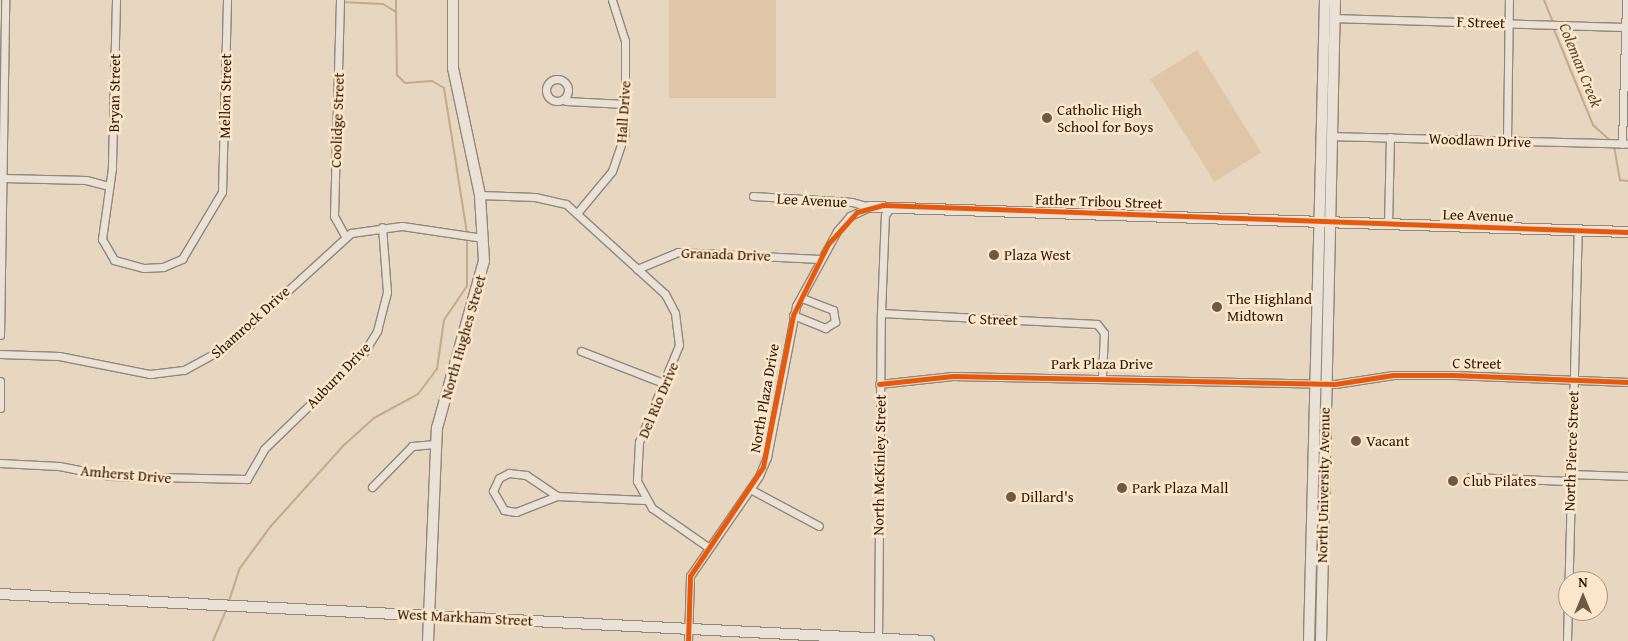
<!DOCTYPE html>
<style>
body{margin:0}
#map{position:relative;width:1628px;height:641px;overflow:hidden;background:#e7d7c0;font-family:"Gentium Book Plus",serif}
div>[style]{position:absolute}
.green>*{inset:0;background:#dec6a6;transform-origin:0 0}
.stream>*{height:2px;margin:-1px;padding:0 1px;transform-origin:1px;border-radius:1px;background:#c3aa8b}
.roads{filter:drop-shadow(1px 0 #938778) drop-shadow(-1px 0 #938778) drop-shadow(0 1px #938778) drop-shadow(0 -1px #938778)}
.street>*{height:7px;margin:-3.5px;padding:0 3.5px;transform-origin:3.5px;border-radius:3.5px;background:#eae2d6}
.street>.ring{margin:-3.5px;padding:0;box-sizing:content-box;background:none;border:7px solid #eae2d6;border-radius:50%}
.secondary>*{height:10px;margin:-5px;padding:0 5px;transform-origin:5px;border-radius:5px;background:#eae2d6}
.cycleway>*{height:5px;margin:-2.5px;padding:0 2.5px;transform-origin:2.5px;border-radius:2.5px;background:#e8590c}
.dots>*{width:14px;height:14px;translate:-50% -50%;box-sizing:border-box;border:2px solid #fae7cb;border-radius:50%}
span{translate:-50% -50%;white-space:nowrap;text-align:center;line-height:1.15;-webkit-text-stroke:5px #fae7cb;paint-order:stroke}
.street-label{font-size:15px;color:#2e1500}
.poi-label{font-size:15px;color:#2e1500}
.left{translate:0 -50%;text-align:left}
.water-label{font-size:16px;color:#63492e;font-style:italic}
.north{position:absolute;left:1558px;top:571px;width:50px;height:50px;box-sizing:border-box;background:#fae7cb;border:1px solid #a8937a;border-radius:50%;rotate:0deg;font-size:14px;font-weight:700;line-height:20px;text-align:center;color:#2e1500}
.north::after{content:'';display:block;margin:auto;width:18px;height:22px;background:#6f5943;clip-path:polygon(50% 0,100% 100%,50% 72%,0 100%)}
</style>
<div id="map">
<div class="green">
<i style="left:669px;top:0;width:107px;height:98px"></i>
<i style="left:1197px;top:50px;width:121px;height:55px;rotate:58deg"></i>
</div>
<div class="stream">
<i style="left:1544px;top:0;width:24px;rotate:68deg"></i>
<i style="left:342px;top:2px;width:41px;rotate:2.8deg"></i>
<i style="left:383px;top:4px;width:15px;rotate:32deg"></i>
<i style="left:396px;top:12px;width:63px;rotate:89.1deg"></i>
<i style="left:397px;top:75px;width:11px;rotate:45deg"></i>
<i style="left:405px;top:83px;width:27px;rotate:-4deg"></i>
<i style="left:432px;top:81px;width:14px;rotate:30deg"></i>
<i style="left:444px;top:88px;width:148px;rotate:81deg"></i>
<i style="left:396px;top:12px;width:12px;rotate:-90deg"></i>
<i style="left:1553px;top:27px;width:106px;rotate:67.8deg"></i>
<i style="left:1593px;top:125px;width:25px;rotate:42deg"></i>
<i style="left:1614px;top:146px;width:35px;rotate:80deg"></i>
<i style="left:1620px;top:180px;width:8px;rotate:7deg"></i>
<i style="left:229px;top:601px;width:35px;rotate:-72deg"></i>
<i style="left:240px;top:568px;width:52px;rotate:-53.6deg"></i>
<i style="left:271px;top:526px;width:109px;rotate:-48deg"></i>
<i style="left:344px;top:445px;width:40px;rotate:-42deg"></i>
<i style="left:374px;top:418px;width:50px;rotate:-28.6deg"></i>
<i style="left:418px;top:394px;width:31px;rotate:-53deg"></i>
<i style="left:437px;top:369px;width:49px;rotate:-81.9deg"></i>
<i style="left:444px;top:320px;width:41px;rotate:-55.9deg"></i>
<i style="left:467px;top:286px;width:47px;rotate:-90deg"></i>
<i style="left:213px;top:641px;width:34px;rotate:-67deg"></i>
</div>
<div class="roads">
<div class="street">
<i style="left:116px;top:0;width:168px;rotate:91.4deg"></i>
<i style="left:112px;top:168px;width:72px;rotate:98deg"></i>
<i style="left:102px;top:239px;width:24px;rotate:60deg"></i>
<i style="left:114px;top:260px;width:31px;rotate:15deg"></i>
<i style="left:144px;top:268px;width:19px;rotate:-3deg"></i>
<i style="left:163px;top:267px;width:21px;rotate:-23deg"></i>
<i style="left:182px;top:259px;width:78px;rotate:-59.2deg"></i>
<i style="left:222px;top:192px;width:192px;rotate:-88.5deg"></i>
<i style="left:340px;top:0;width:216px;rotate:91.6deg"></i>
<i style="left:334px;top:216px;width:23px;rotate:61deg"></i>
<i style="left:1335px;top:18px;width:293px;rotate:1.8deg"></i>
<i class="ring" style="left:546px;top:79px;width:15px;height:15px"></i>
<i style="left:566px;top:101px;width:59px;rotate:2.9deg"></i>
<i style="left:1331px;top:136px;width:297px;rotate:1.5deg"></i>
<i style="left:1507px;top:141px;width:141px;rotate:-89.2deg"></i>
<i style="left:1622px;top:144px;width:144px;rotate:-88.4deg"></i>
<i style="left:3px;top:178px;width:83px;rotate:1.4deg"></i>
<i style="left:86px;top:180px;width:24px;rotate:15deg"></i>
<i style="left:480px;top:195px;width:55px;rotate:2.1deg"></i>
<i style="left:535px;top:197px;width:32px;rotate:13deg"></i>
<i style="left:566px;top:204px;width:134px;rotate:42.3deg"></i>
<i style="left:665px;top:294px;width:21px;rotate:62deg"></i>
<i style="left:675px;top:313px;width:32px;rotate:83deg"></i>
<i style="left:679px;top:345px;width:105px;rotate:112.4deg"></i>
<i style="left:639px;top:442px;width:39px;rotate:93deg"></i>
<i style="left:637px;top:481px;width:31px;rotate:61deg"></i>
<i style="left:652px;top:508px;width:68px;rotate:34.9deg"></i>
<i style="left:753px;top:196px;width:99px;rotate:3.5deg"></i>
<i style="left:852px;top:202px;width:18px;rotate:16deg"></i>
<i style="left:578px;top:212px;width:53px;rotate:-50.3deg"></i>
<i style="left:612px;top:171px;width:40px;rotate:-71.1deg"></i>
<i style="left:625px;top:133px;width:92px;rotate:-90deg"></i>
<i style="left:625px;top:41px;width:43px;rotate:-107.6deg"></i>
<i style="left:1388px;top:225px;width:88px;rotate:-88.7deg"></i>
<i style="left:637px;top:269px;width:44px;rotate:-22.5deg"></i>
<i style="left:678px;top:252px;width:142px;rotate:2.8deg"></i>
<i style="left:881px;top:313px;width:216px;rotate:2.9deg"></i>
<i style="left:1097px;top:324px;width:11px;rotate:52deg"></i>
<i style="left:1104px;top:333px;width:43px;rotate:92.7deg"></i>
<i style="left:793px;top:315px;width:35px;rotate:22deg"></i>
<i style="left:825px;top:328px;width:12px;rotate:-31deg"></i>
<i style="left:835px;top:322px;width:12px;rotate:-99deg"></i>
<i style="left:833px;top:310px;width:34px;rotate:-159deg"></i>
<i style="left:0;top:335px;width:335px;rotate:-89.1deg"></i>
<i style="left:581px;top:351px;width:91px;rotate:21.2deg"></i>
<i style="left:0;top:354px;width:59px;rotate:1.9deg"></i>
<i style="left:59px;top:356px;width:93px;rotate:11.2deg"></i>
<i style="left:150px;top:374px;width:34px;rotate:-7deg"></i>
<i style="left:184px;top:370px;width:48px;rotate:-28.7deg"></i>
<i style="left:226px;top:347px;width:169px;rotate:-42.4deg"></i>
<i style="left:351px;top:233px;width:51px;rotate:-7.8deg"></i>
<i style="left:402px;top:226px;width:82px;rotate:8.4deg"></i>
<i style="left:0;top:381px;width:27px;rotate:90deg"></i>
<i style="left:879px;top:384px;width:74px;rotate:-6.2deg"></i>
<i style="left:953px;top:376px;width:382px;rotate:1.2deg"></i>
<i style="left:1335px;top:384px;width:59px;rotate:-8.8deg"></i>
<i style="left:1393px;top:375px;width:61px"></i>
<i style="left:1454px;top:375px;width:174px;rotate:2.3deg"></i>
<i style="left:0;top:463px;width:59px;rotate:2.9deg"></i>
<i style="left:59px;top:466px;width:52px;rotate:11.1deg"></i>
<i style="left:110px;top:476px;width:137px;rotate:1.3deg"></i>
<i style="left:247px;top:479px;width:34px;rotate:-60deg"></i>
<i style="left:264px;top:449px;width:139px;rotate:-44.1deg"></i>
<i style="left:364px;top:352px;width:25px;rotate:-58deg"></i>
<i style="left:377px;top:331px;width:40px;rotate:-75.6deg"></i>
<i style="left:387px;top:292px;width:65px;rotate:-94.4deg"></i>
<i style="left:509px;top:473px;width:17px;rotate:7deg"></i>
<i style="left:526px;top:475px;width:37px;rotate:34deg"></i>
<i style="left:557px;top:496px;width:44px;rotate:158.7deg"></i>
<i style="left:516px;top:512px;width:12px;rotate:-171deg"></i>
<i style="left:504px;top:510px;width:22px;rotate:-120deg"></i>
<i style="left:493px;top:491px;width:14px;rotate:-65deg"></i>
<i style="left:499px;top:478px;width:11px;rotate:-27deg"></i>
<i style="left:1569px;top:474px;width:59px;rotate:1.9deg"></i>
<i style="left:1470px;top:477px;width:98px;rotate:2.3deg"></i>
<i style="left:372px;top:487px;width:57px;rotate:-45.7deg"></i>
<i style="left:412px;top:446px;width:23px;rotate:-5deg"></i>
<i style="left:750px;top:489px;width:78px;rotate:28.2deg"></i>
<i style="left:557px;top:496px;width:88px;rotate:2.6deg"></i>
<i style="left:688px;top:641px;width:65px;rotate:-88.2deg"></i>
<i style="left:690px;top:576px;width:121px;rotate:-55.4deg"></i>
<i style="left:759px;top:476px;width:21px;rotate:-67deg"></i>
<i style="left:767px;top:457px;width:154px;rotate:-79.1deg"></i>
<i style="left:796px;top:306px;width:85px;rotate:-61.3deg"></i>
<i style="left:837px;top:231px;width:20px;rotate:-49deg"></i>
<i style="left:850px;top:216px;width:21px;rotate:-25deg"></i>
<i style="left:878px;top:641px;width:328px;rotate:-89.5deg"></i>
<i style="left:881px;top:313px;width:98px;rotate:-87.7deg"></i>
<i style="left:885px;top:215px;width:10px;rotate:-53deg"></i>
<i style="left:1567px;top:641px;width:411px;rotate:-88.5deg"></i>
</div>
<div class="secondary">
<i style="left:869px;top:207px;width:759px;rotate:1.89deg"></i>
<i style="left:0;top:594px;width:930px;rotate:2.9deg"></i>
<i style="left:428px;top:641px;width:213px;rotate:-87.6deg"></i>
<i style="left:437px;top:428px;width:173px;rotate:-74.3deg"></i>
<i style="left:484px;top:261px;width:66px;rotate:-93.5deg"></i>
<i style="left:480px;top:195px;width:130px;rotate:-102deg"></i>
<i style="left:453px;top:68px;width:68px;rotate:-90deg"></i>
<i style="left:1309px;top:641px;width:641px;rotate:-88.57deg"></i>
<i style="left:1321px;top:641px;width:641px;rotate:-88.75deg"></i>
</div>
</div>
<div class="cycleway">
<i style="left:879px;top:384px;width:74px;rotate:-6.2deg"></i>
<i style="left:953px;top:376px;width:382px;rotate:1.2deg"></i>
<i style="left:1335px;top:384px;width:59px;rotate:-8.8deg"></i>
<i style="left:1393px;top:375px;width:61px"></i>
<i style="left:1454px;top:375px;width:174px;rotate:2.3deg"></i>
<i style="left:688px;top:641px;width:65px;rotate:-88.2deg"></i>
<i style="left:690px;top:576px;width:131px;rotate:-56.2deg"></i>
<i style="left:763px;top:467px;width:155px;rotate:-78.8deg"></i>
<i style="left:793px;top:315px;width:79px;rotate:-63.8deg"></i>
<i style="left:828px;top:244px;width:43px;rotate:-47.8deg"></i>
<i style="left:857px;top:212px;width:27px;rotate:-15deg"></i>
<i style="left:883px;top:205px;width:745px;rotate:2.08deg"></i>
</div>
<div class="dots">
<i style="left:1047px;top:118px;background:#6f5943"></i>
<i style="left:994px;top:255px;background:#6f5943"></i>
<i style="left:1217px;top:307px;background:#6f5943"></i>
<i style="left:1356px;top:441px;background:#6f5943"></i>
<i style="left:1453px;top:481px;background:#6f5943"></i>
<i style="left:1122px;top:488px;background:#6f5943"></i>
<i style="left:1011px;top:497px;background:#6f5943"></i>
</div>
<div class="street-label">
<span style="left:1481px;top:22px;rotate:2deg">F Street</span>
<span style="left:114px;top:93px;rotate:-89deg">Bryan Street</span>
<span style="left:225px;top:96px;rotate:-89deg">Mellon Street</span>
<span style="left:623px;top:112px;rotate:-86deg">Hall Drive</span>
<span style="left:337px;top:120px;rotate:-88deg">Coolidge Street</span>
<span style="left:1480px;top:140px;rotate:2deg">Woodlawn Drive</span>
<span style="left:812px;top:200px;rotate:3deg">Lee Avenue</span>
<span style="left:1099px;top:201px;rotate:2deg">Father Tribou Street</span>
<span style="left:1478px;top:215px;rotate:2deg">Lee Avenue</span>
<span style="left:726px;top:254px;rotate:2deg">Granada Drive</span>
<span style="left:993px;top:319px;rotate:2deg">C Street</span>
<span style="left:250px;top:322px;rotate:-42deg">Shamrock Drive</span>
<span style="left:463px;top:337px;rotate:-74deg">North Hughes Street</span>
<span style="left:1477px;top:363px;rotate:1deg">C Street</span>
<span style="left:1102px;top:364px">Park Plaza Drive</span>
<span style="left:338px;top:375px;rotate:-46deg">Auburn Drive</span>
<span style="left:764px;top:398px;rotate:-80deg">North Plaza Drive</span>
<span style="left:658px;top:400px;rotate:-67deg">Del Rio Drive</span>
<span style="left:1571px;top:451px;rotate:-88deg">North Pierce Street</span>
<span style="left:879px;top:465px;rotate:-89deg">North McKinley Street</span>
<span style="left:126px;top:474px;rotate:5deg">Amherst Drive</span>
<span style="left:1323px;top:485px;rotate:-89deg">North University Avenue</span>
<span style="left:465px;top:617px;rotate:3deg">West Markham Street</span>
</div>
<div class="poi-label">
<span class="left" style="left:1057px;top:118px">Catholic High<br>School for Boys</span>
<span class="left" style="left:1004px;top:255px">Plaza West</span>
<span class="left" style="left:1227px;top:307px">The Highland<br>Midtown</span>
<span class="left" style="left:1366px;top:441px">Vacant</span>
<span class="left" style="left:1463px;top:481px">Club Pilates</span>
<span class="left" style="left:1132px;top:488px">Park Plaza Mall</span>
<span class="left" style="left:1021px;top:497px">Dillard's</span>
</div>
<div class="water-label">
<span style="left:1581px;top:65px;rotate:68deg">Coleman Creek</span>
</div>
<div class="north">N</div>
</div>
